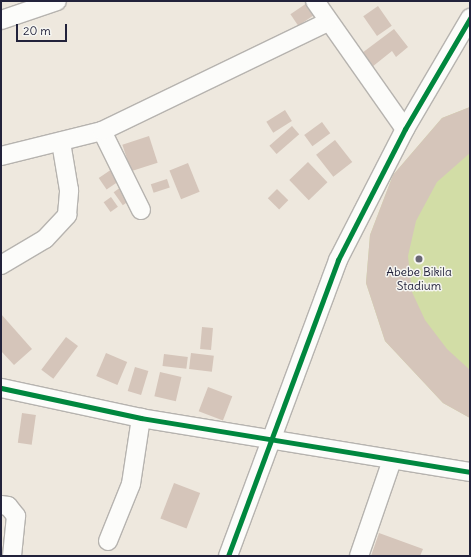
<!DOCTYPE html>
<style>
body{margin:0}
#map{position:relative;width:471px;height:557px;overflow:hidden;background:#eee8de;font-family:Delius,sans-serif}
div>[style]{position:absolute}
.green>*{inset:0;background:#d2dda6}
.building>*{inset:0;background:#d5c5ba;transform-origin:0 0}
.roads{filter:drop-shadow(1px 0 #b6b3af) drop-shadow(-1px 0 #b6b3af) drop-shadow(0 1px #b6b3af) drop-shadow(0 -1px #b6b3af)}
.minor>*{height:18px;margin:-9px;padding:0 9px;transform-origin:9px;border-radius:9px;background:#fcfcfa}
.cycleway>*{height:5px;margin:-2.5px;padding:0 2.5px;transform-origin:2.5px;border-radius:2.5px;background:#00873e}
.dots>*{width:11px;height:11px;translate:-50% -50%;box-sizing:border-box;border:2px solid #f6f6f2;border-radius:50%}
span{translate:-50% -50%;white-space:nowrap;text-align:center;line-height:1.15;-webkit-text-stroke:3px #f6f6f2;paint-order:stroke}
.poi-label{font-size:12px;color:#22223b}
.frame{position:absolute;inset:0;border:2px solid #22223b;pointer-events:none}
.scale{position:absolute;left:16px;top:24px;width:51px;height:18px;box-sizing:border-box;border:2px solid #22223b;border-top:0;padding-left:5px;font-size:12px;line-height:14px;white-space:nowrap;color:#22223b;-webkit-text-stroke:3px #f6f6f2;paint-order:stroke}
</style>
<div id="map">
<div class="green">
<i style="clip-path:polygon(470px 107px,470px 418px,443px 403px,385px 341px,366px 283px,370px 235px,393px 175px,442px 118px)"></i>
</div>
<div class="building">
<i style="left:307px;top:3px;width:14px;height:20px;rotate:56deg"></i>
<i style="left:378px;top:6px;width:24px;height:18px;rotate:55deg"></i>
<i style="clip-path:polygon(394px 29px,408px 47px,396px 57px,392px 51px,372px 67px,362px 53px)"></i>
<i style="clip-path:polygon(470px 107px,470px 153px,437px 182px,416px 221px,408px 256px,412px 292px,425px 320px,447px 349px,470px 370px,470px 418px,443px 403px,385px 341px,366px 283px,370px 235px,393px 175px,442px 118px)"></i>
<i style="left:285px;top:110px;width:13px;height:22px;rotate:58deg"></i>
<i style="left:322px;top:122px;width:14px;height:22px;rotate:54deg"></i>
<i style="left:292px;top:126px;width:11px;height:30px;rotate:49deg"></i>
<i style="left:149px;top:136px;width:28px;height:28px;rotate:72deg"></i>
<i style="left:335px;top:140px;width:28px;height:24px;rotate:52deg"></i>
<i style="left:308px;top:162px;width:28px;height:26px;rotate:46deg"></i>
<i style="left:188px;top:163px;width:31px;height:20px;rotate:68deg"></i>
<i style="left:112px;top:169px;width:14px;height:16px;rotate:56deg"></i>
<i style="left:167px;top:179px;width:9px;height:17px;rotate:72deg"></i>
<i style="left:121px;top:187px;width:16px;height:9px;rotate:55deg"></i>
<i style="left:277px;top:189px;width:16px;height:13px;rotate:45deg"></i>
<i style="left:111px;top:197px;width:12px;height:9px;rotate:55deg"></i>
<i style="clip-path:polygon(1px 314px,32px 349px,14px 365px,1px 351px)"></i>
<i style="left:202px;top:327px;width:11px;height:22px;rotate:5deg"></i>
<i style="left:66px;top:337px;width:15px;height:41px;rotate:37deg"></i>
<i style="left:106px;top:353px;width:23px;height:25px;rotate:23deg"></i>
<i style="left:191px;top:353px;width:23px;height:16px;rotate:7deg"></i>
<i style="left:164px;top:354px;width:24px;height:12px;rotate:7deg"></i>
<i style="left:135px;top:367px;width:14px;height:25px;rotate:17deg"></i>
<i style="left:160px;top:372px;width:22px;height:25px;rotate:13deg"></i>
<i style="left:208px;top:387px;width:26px;height:26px;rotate:21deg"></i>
<i style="left:22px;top:413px;width:14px;height:30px;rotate:8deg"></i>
<i style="left:174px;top:483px;width:28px;height:38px;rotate:21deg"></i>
<i style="clip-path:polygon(379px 533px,423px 549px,420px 556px,371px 556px)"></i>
</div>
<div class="roads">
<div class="minor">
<i style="left:315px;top:1px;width:156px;rotate:54.9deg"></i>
<i style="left:1px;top:20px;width:59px;rotate:-18.7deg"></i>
<i style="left:102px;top:131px;width:88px;rotate:63.7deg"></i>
<i style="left:1px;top:156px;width:104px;rotate:-13.9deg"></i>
<i style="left:102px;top:131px;width:250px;rotate:-25.8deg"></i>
<i style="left:1px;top:265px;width:51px;rotate:-30.6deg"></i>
<i style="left:45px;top:239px;width:33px;rotate:-47deg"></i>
<i style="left:67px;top:215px;width:25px;rotate:-85deg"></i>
<i style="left:69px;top:190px;width:49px;rotate:-99.5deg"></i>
<i style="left:1px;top:388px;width:143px;rotate:12.1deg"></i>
<i style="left:141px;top:418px;width:333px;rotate:9.3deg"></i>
<i style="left:1px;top:505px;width:7px;rotate:8deg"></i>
<i style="left:8px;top:506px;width:13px;rotate:51deg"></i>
<i style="left:16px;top:516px;width:40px;rotate:95.7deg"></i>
<i style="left:108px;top:541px;width:61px;rotate:-68deg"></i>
<i style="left:131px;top:484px;width:67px;rotate:-81.4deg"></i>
<i style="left:228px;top:556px;width:316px;rotate:-69.6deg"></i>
<i style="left:338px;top:260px;width:147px;rotate:-62.9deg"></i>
<i style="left:405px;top:129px;width:129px;rotate:-59.6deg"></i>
<i style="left:359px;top:556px;width:102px;rotate:-71deg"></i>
</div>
</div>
<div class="cycleway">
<i style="left:1px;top:388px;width:143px;rotate:12.1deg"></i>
<i style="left:141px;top:418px;width:333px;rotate:9.3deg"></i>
<i style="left:228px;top:556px;width:316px;rotate:-69.6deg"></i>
<i style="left:338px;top:260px;width:147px;rotate:-62.9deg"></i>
<i style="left:405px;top:129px;width:129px;rotate:-59.6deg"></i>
</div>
<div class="dots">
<i style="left:419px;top:259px;background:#696774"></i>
</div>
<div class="poi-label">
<span style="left:419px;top:279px">Abebe Bikila<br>Stadium</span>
</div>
<div class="frame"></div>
<div class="scale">20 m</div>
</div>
